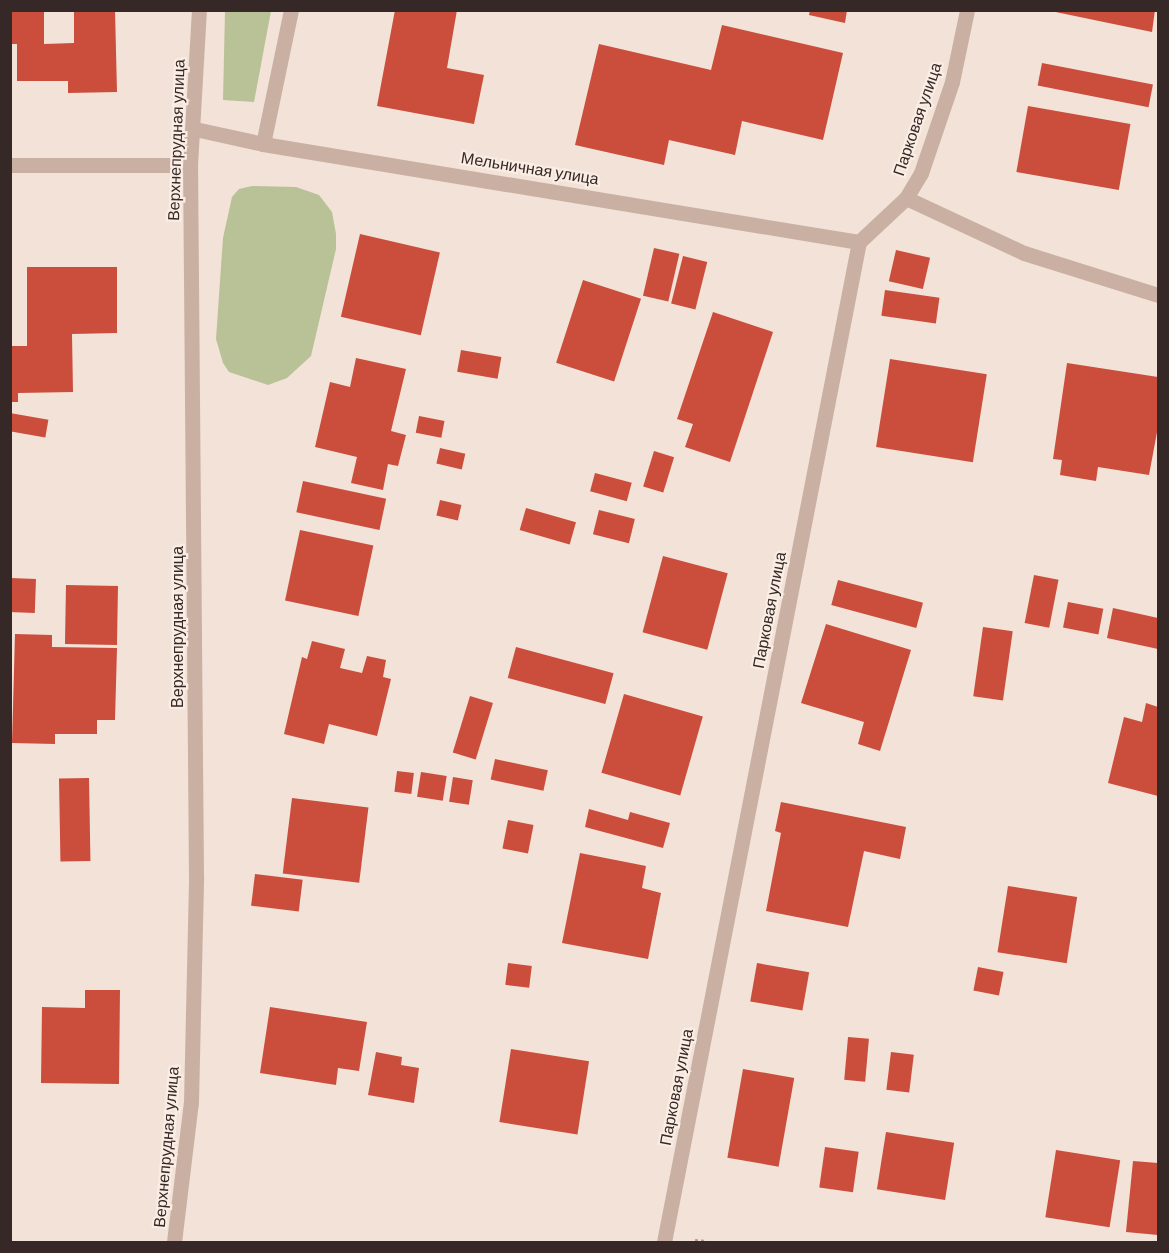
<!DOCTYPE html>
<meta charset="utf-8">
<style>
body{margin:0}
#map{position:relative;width:1169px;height:1253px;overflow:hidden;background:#f2e2d7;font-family:Barlow,sans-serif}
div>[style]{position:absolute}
.green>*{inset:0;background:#b9c197}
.building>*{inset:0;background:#cb4d3c;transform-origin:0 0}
.path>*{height:4px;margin-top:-2px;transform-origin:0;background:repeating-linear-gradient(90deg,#b69a8d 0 3px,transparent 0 6px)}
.minor>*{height:15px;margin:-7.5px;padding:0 7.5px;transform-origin:7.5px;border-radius:7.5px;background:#cab0a3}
span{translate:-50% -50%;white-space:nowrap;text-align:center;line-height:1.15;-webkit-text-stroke:4.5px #faede4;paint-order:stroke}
.street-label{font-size:16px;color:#352826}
.frame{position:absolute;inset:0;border:12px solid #352826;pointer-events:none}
</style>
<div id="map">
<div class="green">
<i style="clip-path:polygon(225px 11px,271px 11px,254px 102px,223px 100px)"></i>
<i style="clip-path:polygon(252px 186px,296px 187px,319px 195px,332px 212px,336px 234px,336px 249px,311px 356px,287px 378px,268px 385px,229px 372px,223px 363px,216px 339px,223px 238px,232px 197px,239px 189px)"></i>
</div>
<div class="building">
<i style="clip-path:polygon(74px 10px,115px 10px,117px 92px,68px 93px,68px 81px,17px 81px,17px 44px,10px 44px,10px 12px,44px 11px,44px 44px,74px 43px)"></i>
<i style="clip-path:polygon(395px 10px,457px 10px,447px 68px,484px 75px,474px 124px,377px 106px)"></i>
<i style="clip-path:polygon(810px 10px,847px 10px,845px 23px,809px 15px)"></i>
<i style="clip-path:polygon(1046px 10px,1155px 10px,1152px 32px)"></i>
<i style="clip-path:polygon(722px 25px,843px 53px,823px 140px,742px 121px,735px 155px,669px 140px,664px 165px,575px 145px,599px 44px,711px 70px)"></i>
<i style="left:1042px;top:63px;width:113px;height:23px;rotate:11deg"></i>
<i style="left:1028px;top:106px;width:104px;height:67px;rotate:10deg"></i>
<i style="left:360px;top:234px;width:82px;height:85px;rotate:13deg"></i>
<i style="left:654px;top:248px;width:26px;height:49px;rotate:13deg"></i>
<i style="left:896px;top:250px;width:35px;height:32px;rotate:13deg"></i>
<i style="left:683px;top:256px;width:25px;height:49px;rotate:14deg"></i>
<i style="clip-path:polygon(27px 267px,117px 267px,117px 333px,72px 334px,73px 392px,18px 393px,18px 402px,10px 402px,10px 346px,27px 346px)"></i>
<i style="left:583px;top:280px;width:61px;height:87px;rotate:18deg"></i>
<i style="left:885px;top:290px;width:55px;height:26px;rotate:8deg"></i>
<i style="clip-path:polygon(713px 312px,773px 332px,730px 462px,685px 447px,693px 424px,677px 419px)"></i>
<i style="left:461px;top:350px;width:41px;height:22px;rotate:10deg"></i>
<i style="clip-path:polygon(356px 358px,406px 369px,391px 431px,406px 435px,398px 466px,388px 464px,383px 490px,351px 483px,357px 457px,315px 447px,330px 382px,350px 387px)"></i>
<i style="left:890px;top:359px;width:98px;height:89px;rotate:9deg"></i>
<i style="clip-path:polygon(1067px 363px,1158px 377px,1158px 427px,1149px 475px,1098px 467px,1096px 481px,1060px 475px,1062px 460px,1053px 459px)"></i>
<i style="left:10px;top:413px;width:39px;height:18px;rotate:10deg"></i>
<i style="left:419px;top:416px;width:26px;height:17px;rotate:11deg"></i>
<i style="left:440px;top:448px;width:26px;height:16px;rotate:13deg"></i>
<i style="left:654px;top:451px;width:21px;height:37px;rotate:17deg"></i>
<i style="left:595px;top:473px;width:38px;height:19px;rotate:15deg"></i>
<i style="left:303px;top:481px;width:85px;height:32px;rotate:12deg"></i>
<i style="left:440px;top:500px;width:22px;height:16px;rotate:13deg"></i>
<i style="left:526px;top:508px;width:52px;height:23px;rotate:16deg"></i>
<i style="left:599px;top:510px;width:37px;height:25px;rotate:14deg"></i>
<i style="left:300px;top:530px;width:75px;height:72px;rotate:12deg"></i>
<i style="left:663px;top:556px;width:67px;height:79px;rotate:15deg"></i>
<i style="left:1034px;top:575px;width:25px;height:49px;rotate:11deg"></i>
<i style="left:10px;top:578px;width:26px;height:34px;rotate:2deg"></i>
<i style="left:838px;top:580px;width:88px;height:26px;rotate:15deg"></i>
<i style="left:66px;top:585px;width:52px;height:59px;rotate:1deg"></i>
<i style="left:1068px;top:602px;width:36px;height:26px;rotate:11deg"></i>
<i style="clip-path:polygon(1113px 608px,1158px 618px,1158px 649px,1107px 638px)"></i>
<i style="clip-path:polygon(826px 624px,911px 650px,880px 751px,858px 744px,864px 722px,801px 703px)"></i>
<i style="left:983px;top:627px;width:30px;height:70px;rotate:8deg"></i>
<i style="clip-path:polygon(15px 634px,52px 635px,52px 647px,117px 648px,115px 720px,97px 720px,97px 734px,55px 734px,55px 744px,12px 743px)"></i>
<i style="clip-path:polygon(312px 641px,345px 649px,340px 668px,362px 673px,367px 656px,386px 660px,383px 677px,391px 679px,377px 736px,329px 724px,324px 744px,284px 734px,302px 657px,307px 659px)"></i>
<i style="left:516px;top:647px;width:101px;height:32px;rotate:15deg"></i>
<i style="left:624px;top:694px;width:82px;height:82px;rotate:16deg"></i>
<i style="left:470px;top:696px;width:24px;height:59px;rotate:17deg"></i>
<i style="clip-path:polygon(1146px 703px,1158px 707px,1158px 796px,1108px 783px,1124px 717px,1142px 722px)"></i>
<i style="left:495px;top:759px;width:54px;height:21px;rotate:12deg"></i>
<i style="left:397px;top:771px;width:17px;height:21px;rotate:7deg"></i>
<i style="left:421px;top:772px;width:26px;height:25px;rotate:9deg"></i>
<i style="left:453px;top:777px;width:20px;height:25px;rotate:9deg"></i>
<i style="left:89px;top:778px;width:83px;height:30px;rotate:89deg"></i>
<i style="left:292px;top:798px;width:77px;height:76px;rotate:7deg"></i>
<i style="clip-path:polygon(781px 802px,906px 827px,900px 859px,864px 851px,848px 927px,766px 911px,781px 833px,775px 831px)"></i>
<i style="clip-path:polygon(589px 809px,628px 820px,630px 812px,670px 823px,663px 848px,585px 827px)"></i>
<i style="left:508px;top:820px;width:26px;height:29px;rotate:11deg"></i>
<i style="clip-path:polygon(580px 853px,646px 866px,642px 888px,661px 893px,648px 959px,562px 943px)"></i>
<i style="left:255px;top:874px;width:48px;height:32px;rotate:7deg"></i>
<i style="left:1008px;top:886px;width:70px;height:67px;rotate:9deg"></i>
<i style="left:508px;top:963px;width:24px;height:22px;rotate:7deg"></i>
<i style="left:757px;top:963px;width:53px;height:39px;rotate:10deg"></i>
<i style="left:978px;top:967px;width:26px;height:24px;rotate:11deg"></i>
<i style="clip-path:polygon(85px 990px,120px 990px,119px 1084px,41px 1083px,42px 1007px,85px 1008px)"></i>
<i style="clip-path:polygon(270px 1007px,367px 1022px,359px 1071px,338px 1068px,336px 1085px,260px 1073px)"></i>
<i style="left:848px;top:1037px;width:21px;height:43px;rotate:5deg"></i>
<i style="left:511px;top:1049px;width:79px;height:74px;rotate:9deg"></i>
<i style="clip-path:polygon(376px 1052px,402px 1057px,401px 1065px,419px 1068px,414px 1103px,368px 1095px)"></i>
<i style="left:891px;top:1052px;width:23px;height:38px;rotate:7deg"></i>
<i style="left:743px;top:1069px;width:52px;height:90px;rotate:10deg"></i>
<i style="left:886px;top:1132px;width:69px;height:58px;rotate:9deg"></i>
<i style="left:825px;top:1147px;width:34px;height:41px;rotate:8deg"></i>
<i style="left:1056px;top:1150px;width:65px;height:68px;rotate:9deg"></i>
<i style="clip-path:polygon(1133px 1161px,1158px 1163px,1158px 1235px,1126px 1232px)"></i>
</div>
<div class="path">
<i style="left:695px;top:1241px;width:12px;rotate:5deg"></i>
</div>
<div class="minor">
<i style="left:195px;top:129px;width:70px;rotate:12.4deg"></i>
<i style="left:263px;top:144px;width:604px;rotate:9.34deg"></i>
<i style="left:263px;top:144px;width:137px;rotate:-78.2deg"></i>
<i style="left:10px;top:165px;width:180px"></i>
<i style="left:906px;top:198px;width:130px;rotate:25deg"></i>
<i style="left:1024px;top:253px;width:140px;rotate:17.4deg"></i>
<i style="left:174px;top:1242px;width:141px;rotate:-83.1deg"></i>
<i style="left:191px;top:1102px;width:226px;rotate:-88.7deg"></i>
<i style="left:196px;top:876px;width:711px;rotate:-90.48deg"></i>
<i style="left:190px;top:165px;width:155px;rotate:-86.7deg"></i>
<i style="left:664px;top:1242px;width:1019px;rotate:-78.97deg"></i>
<i style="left:859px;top:242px;width:64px;rotate:-43.1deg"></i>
<i style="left:906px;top:198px;width:29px;rotate:-59deg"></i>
<i style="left:921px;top:173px;width:96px;rotate:-71.2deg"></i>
<i style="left:952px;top:82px;width:74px;rotate:-78.2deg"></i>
</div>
<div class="street-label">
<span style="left:917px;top:119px;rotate:-71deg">Парковая улица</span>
<span style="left:176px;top:140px;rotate:-88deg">Верхнепрудная улица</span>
<span style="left:530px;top:168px;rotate:9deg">Мельничная улица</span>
<span style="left:769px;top:610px;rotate:-79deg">Парковая улица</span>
<span style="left:177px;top:627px;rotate:-90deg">Верхнепрудная улица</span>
<span style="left:676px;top:1087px;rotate:-79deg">Парковая улица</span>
<span style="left:166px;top:1147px;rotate:-85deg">Верхнепрудная улица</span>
</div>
<div class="frame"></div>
</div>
